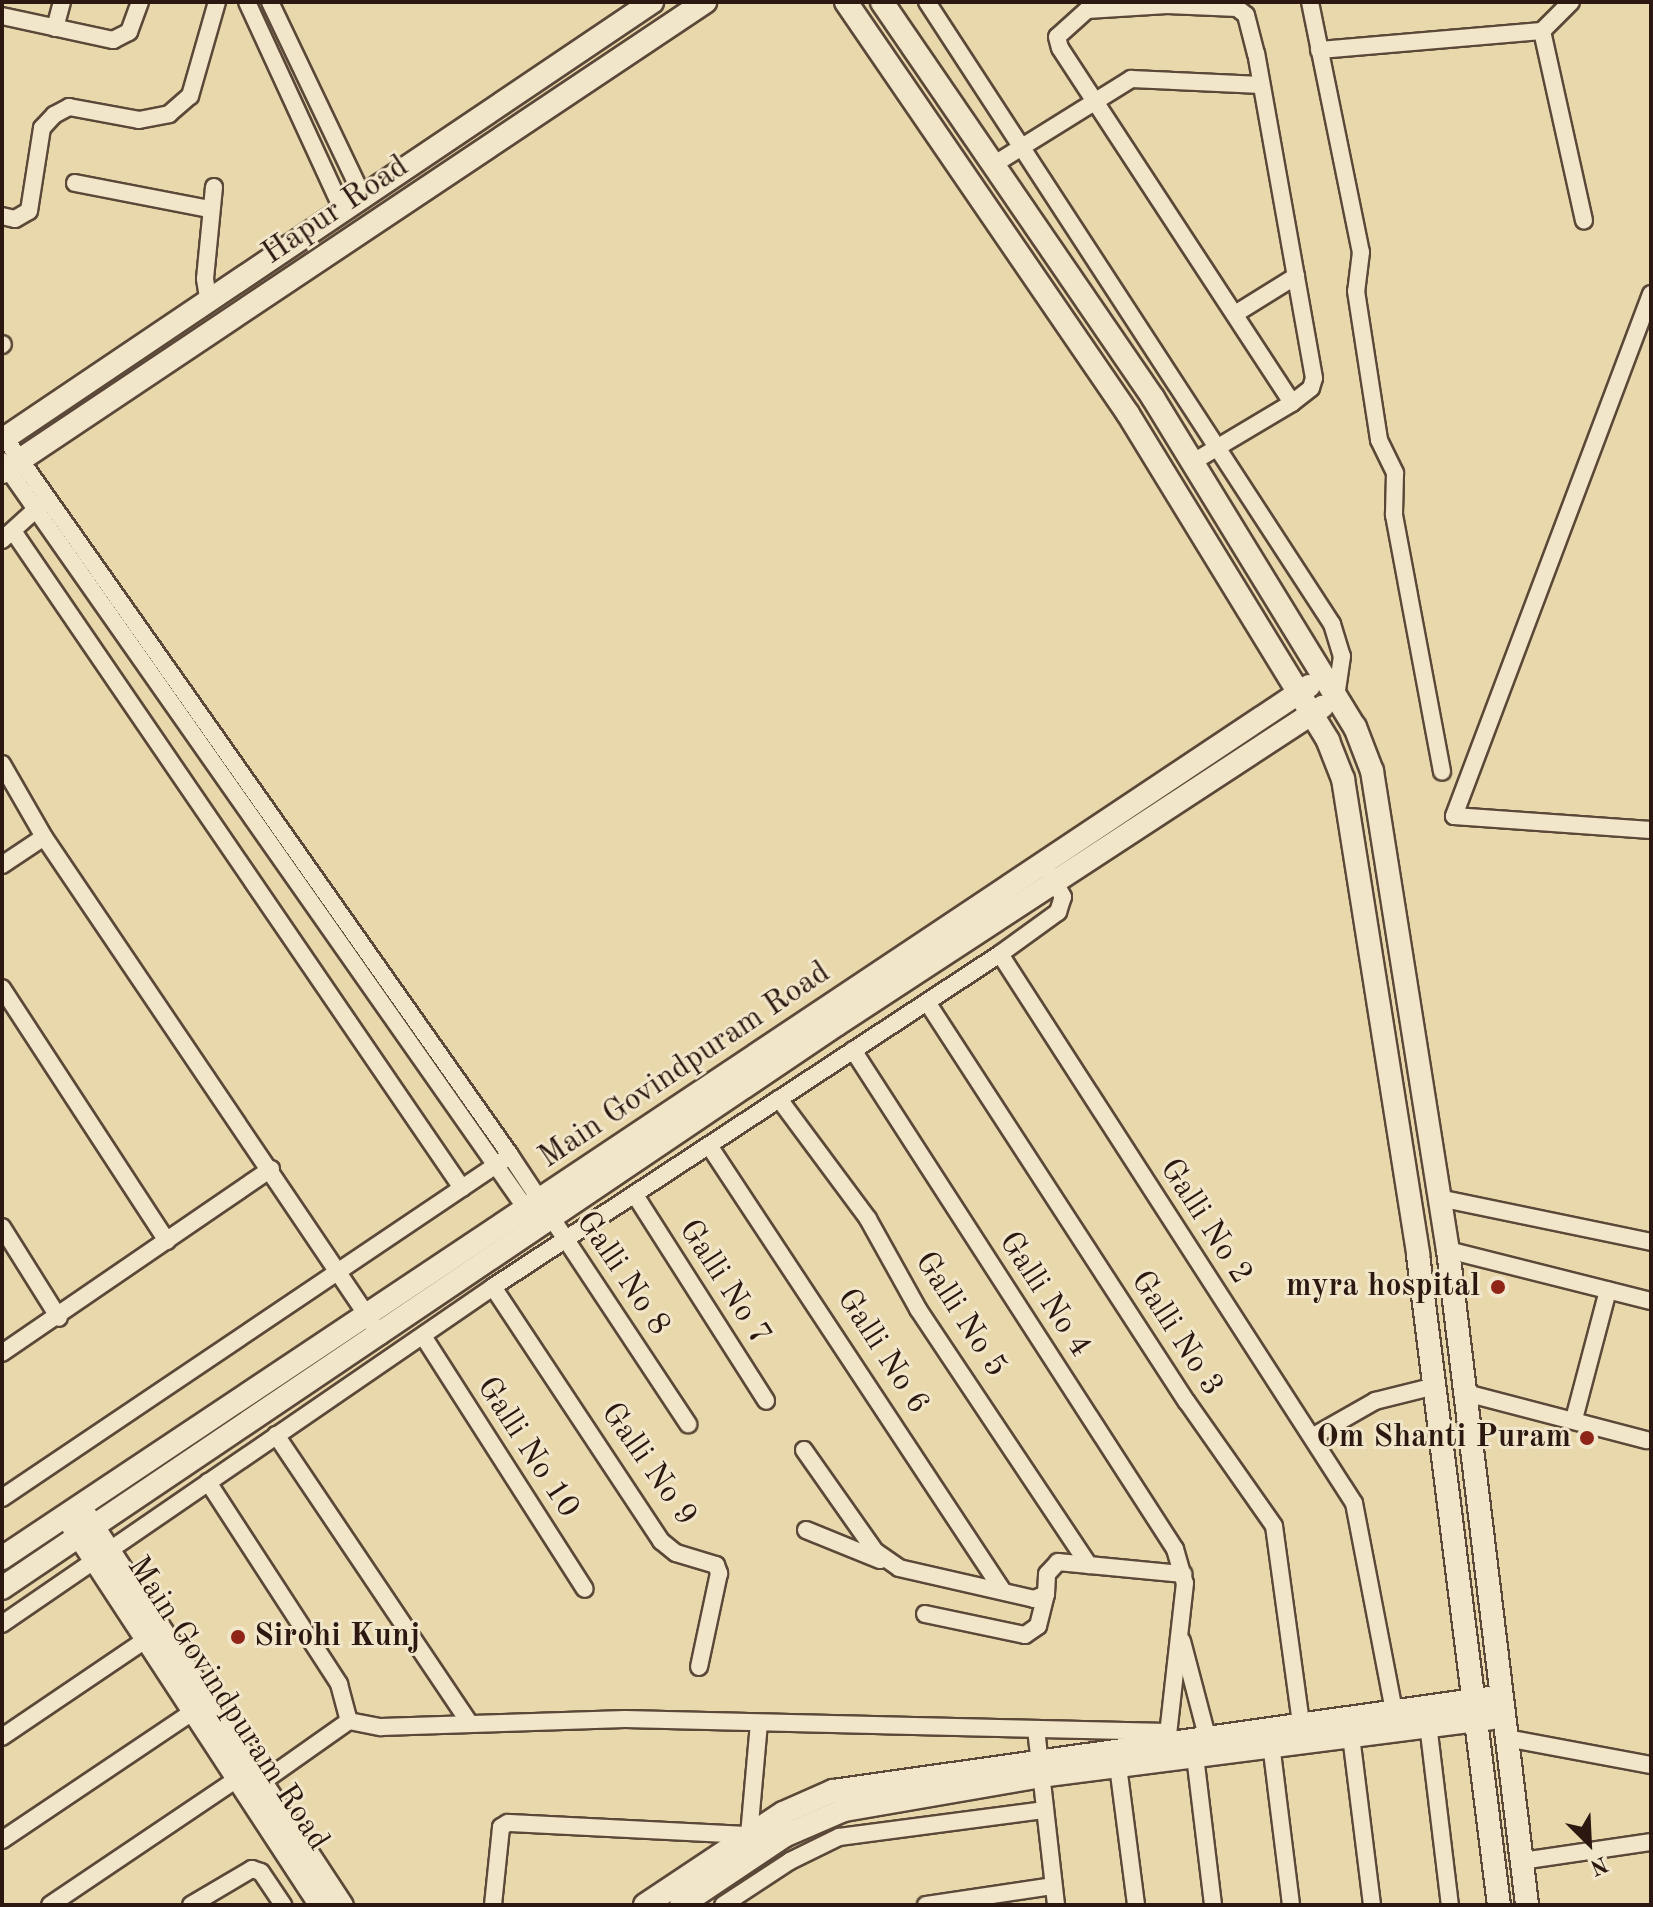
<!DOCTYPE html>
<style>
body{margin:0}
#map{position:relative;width:1653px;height:1907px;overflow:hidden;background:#e9d8ac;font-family:"Old Standard TT",serif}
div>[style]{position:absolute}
.roads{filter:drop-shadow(2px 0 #5b4838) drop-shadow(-2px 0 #5b4838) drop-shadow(0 2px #5b4838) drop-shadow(0 -2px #5b4838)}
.street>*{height:16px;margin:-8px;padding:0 8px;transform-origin:8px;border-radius:8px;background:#f1e6c9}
.secondary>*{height:22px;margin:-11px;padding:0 11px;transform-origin:11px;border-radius:11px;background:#f1e6c9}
.dots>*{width:22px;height:22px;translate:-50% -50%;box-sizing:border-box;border:4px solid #f1e6c9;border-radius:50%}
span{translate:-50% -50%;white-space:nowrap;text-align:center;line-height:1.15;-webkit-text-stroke:6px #f1e6c9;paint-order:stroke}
.street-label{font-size:32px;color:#2c1811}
.poi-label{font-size:32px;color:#2c1811;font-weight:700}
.right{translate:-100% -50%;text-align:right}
.left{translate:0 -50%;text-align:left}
.frame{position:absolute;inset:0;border:4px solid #2c1811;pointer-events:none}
.north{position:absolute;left:1549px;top:1803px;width:80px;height:80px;-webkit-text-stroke:6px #f1e6c9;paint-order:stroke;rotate:156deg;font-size:22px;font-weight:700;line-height:32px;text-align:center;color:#2c1811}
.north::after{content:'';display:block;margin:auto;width:28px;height:36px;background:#2c1811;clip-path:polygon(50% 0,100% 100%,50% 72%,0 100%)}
</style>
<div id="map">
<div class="roads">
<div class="street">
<i style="left:247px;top:2px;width:230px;rotate:65.3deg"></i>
<i style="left:270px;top:2px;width:216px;rotate:64.5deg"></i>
<i style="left:927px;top:2px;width:742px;rotate:56.93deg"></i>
<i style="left:1332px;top:624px;width:34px;rotate:73deg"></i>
<i style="left:1342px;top:656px;width:41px;rotate:98.3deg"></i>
<i style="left:1310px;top:2px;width:255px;rotate:78.5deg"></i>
<i style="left:1361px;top:252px;width:39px;rotate:97deg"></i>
<i style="left:1356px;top:291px;width:151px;rotate:81.2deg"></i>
<i style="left:1379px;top:440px;width:37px;rotate:64deg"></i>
<i style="left:1395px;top:473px;width:42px;rotate:91.4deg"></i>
<i style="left:1394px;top:515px;width:261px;rotate:79.4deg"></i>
<i style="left:1571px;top:2px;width:41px;rotate:135deg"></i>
<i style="left:1542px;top:31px;width:194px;rotate:77.5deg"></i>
<i style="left:2px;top:16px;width:114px;rotate:12.2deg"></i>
<i style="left:113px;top:40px;width:18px;rotate:-27deg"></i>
<i style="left:129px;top:32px;width:32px;rotate:-70deg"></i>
<i style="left:55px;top:28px;width:27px;rotate:-75deg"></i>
<i style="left:1319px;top:50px;width:224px;rotate:-4.9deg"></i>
<i style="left:993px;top:165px;width:163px;rotate:-31.9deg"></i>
<i style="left:1131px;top:79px;width:130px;rotate:2.6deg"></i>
<i style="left:75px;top:183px;width:136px;rotate:11deg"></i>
<i style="left:214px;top:187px;width:92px;rotate:95.6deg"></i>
<i style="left:205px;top:279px;width:12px;rotate:81deg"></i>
<i style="left:207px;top:291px;width:11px;rotate:41deg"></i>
<i style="left:2px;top:216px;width:13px;rotate:13deg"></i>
<i style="left:15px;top:219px;width:16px;rotate:-30deg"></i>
<i style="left:29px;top:211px;width:84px;rotate:-81.1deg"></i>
<i style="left:42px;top:128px;width:18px;rotate:-47deg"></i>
<i style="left:54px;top:115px;width:17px;rotate:-28deg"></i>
<i style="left:69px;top:107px;width:71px;rotate:10.5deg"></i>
<i style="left:139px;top:120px;width:31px;rotate:-11deg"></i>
<i style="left:169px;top:114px;width:28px;rotate:-41deg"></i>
<i style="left:190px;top:96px;width:98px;rotate:-74deg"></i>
<i style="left:1651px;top:294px;width:558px;rotate:110.68deg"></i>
<i style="left:1454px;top:816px;width:197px;rotate:4.1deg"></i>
<i style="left:1235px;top:314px;width:72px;rotate:-31.9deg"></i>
<i style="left:2px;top:345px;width:1px;rotate:-45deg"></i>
<i style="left:5px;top:438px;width:877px;rotate:54.84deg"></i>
<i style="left:510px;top:1155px;width:323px;rotate:56.5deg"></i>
<i style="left:2px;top:461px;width:923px;rotate:54.97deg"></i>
<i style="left:1193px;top:462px;width:115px;rotate:-30.8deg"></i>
<i style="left:1292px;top:403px;width:24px;rotate:-38deg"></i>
<i style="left:1311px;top:388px;width:10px;rotate:-73deg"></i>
<i style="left:1314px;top:378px;width:329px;rotate:-100.1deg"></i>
<i style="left:1256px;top:54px;width:40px;rotate:-104.4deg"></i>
<i style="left:1246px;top:15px;width:11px;rotate:-142deg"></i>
<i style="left:1237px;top:8px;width:70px;rotate:-177.5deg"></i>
<i style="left:1167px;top:5px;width:80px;rotate:176.4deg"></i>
<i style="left:1087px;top:10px;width:40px;rotate:138deg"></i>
<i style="left:1057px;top:37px;width:11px;rotate:75deg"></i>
<i style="left:1060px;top:48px;width:424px;rotate:56.8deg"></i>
<i style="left:13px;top:531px;width:796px;rotate:55.65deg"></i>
<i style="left:2px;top:540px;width:57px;rotate:-42.1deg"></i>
<i style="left:2px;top:764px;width:84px;rotate:60.1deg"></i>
<i style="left:44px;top:837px;width:602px;rotate:55.97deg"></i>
<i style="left:2px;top:865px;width:50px;rotate:-33.7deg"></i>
<i style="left:1000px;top:954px;width:653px;rotate:57.19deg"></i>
<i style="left:1354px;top:1503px;width:212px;rotate:79.1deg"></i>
<i style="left:2px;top:988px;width:302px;rotate:56.9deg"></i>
<i style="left:927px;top:1002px;width:477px;rotate:57deg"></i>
<i style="left:1187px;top:1402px;width:151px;rotate:54.9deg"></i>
<i style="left:1274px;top:1526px;width:199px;rotate:82.2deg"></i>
<i style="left:853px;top:1050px;width:594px;rotate:57.17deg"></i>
<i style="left:1175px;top:1549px;width:35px;rotate:74deg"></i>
<i style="left:1185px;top:1583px;width:161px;rotate:96.4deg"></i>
<i style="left:779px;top:1099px;width:149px;rotate:53.4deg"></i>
<i style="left:868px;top:1219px;width:103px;rotate:60.9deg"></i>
<i style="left:918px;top:1309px;width:308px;rotate:56.3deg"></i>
<i style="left:710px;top:1147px;width:532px;rotate:56.58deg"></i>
<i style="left:635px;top:1195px;width:244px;rotate:57.5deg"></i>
<i style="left:1439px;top:1198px;width:217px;rotate:11.7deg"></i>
<i style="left:2px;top:1227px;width:107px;rotate:57.9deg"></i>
<i style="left:1448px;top:1250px;width:209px;rotate:14.1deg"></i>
<i style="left:493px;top:1287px;width:305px;rotate:56.5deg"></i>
<i style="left:661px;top:1541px;width:19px;rotate:39deg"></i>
<i style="left:676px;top:1553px;width:42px;rotate:16.7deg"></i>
<i style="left:716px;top:1565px;width:9px;rotate:69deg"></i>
<i style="left:719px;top:1573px;width:96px;rotate:102deg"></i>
<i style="left:423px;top:1336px;width:300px;rotate:57.4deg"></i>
<i style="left:2px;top:1353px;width:326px;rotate:-34.4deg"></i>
<i style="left:1466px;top:1393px;width:187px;rotate:14.6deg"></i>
<i style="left:1574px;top:1419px;width:133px;rotate:-75.2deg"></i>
<i style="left:276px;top:1435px;width:348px;rotate:56.1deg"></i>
<i style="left:1312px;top:1437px;width:73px;rotate:-29.7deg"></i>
<i style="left:1375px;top:1401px;width:62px;rotate:-14deg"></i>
<i style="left:804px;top:1450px;width:123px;rotate:54.9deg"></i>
<i style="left:875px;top:1551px;width:29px;rotate:35deg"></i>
<i style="left:899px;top:1568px;width:139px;rotate:12.9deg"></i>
<i style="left:1034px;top:1599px;width:13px;rotate:-23deg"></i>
<i style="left:1046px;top:1594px;width:20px;rotate:-87deg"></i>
<i style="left:1047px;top:1574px;width:16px;rotate:-47deg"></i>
<i style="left:1058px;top:1562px;width:126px;rotate:5.5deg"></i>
<i style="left:208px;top:1482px;width:241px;rotate:57deg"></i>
<i style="left:339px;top:1684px;width:38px;rotate:75deg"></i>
<i style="left:2px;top:1498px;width:607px;rotate:-33.98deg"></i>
<i style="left:806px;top:1530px;width:80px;rotate:22.1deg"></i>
<i style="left:925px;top:1614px;width:102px;rotate:11.9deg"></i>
<i style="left:1025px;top:1635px;width:16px;rotate:-35deg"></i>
<i style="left:1038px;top:1626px;width:33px;rotate:-76deg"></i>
<i style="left:2px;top:1624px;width:596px;rotate:-34.46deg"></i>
<i style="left:493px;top:1287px;width:607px;rotate:-33.3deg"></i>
<i style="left:1000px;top:954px;width:72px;rotate:-35.9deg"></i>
<i style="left:1058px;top:912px;width:16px;rotate:-72deg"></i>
<i style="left:1063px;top:897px;width:25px;rotate:-119deg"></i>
<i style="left:1182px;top:1641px;width:98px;rotate:75.3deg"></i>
<i style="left:1427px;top:1716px;width:190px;rotate:83.1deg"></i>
<i style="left:1036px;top:1729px;width:177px;rotate:83.5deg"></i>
<i style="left:1270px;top:1736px;width:170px;rotate:82.9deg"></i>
<i style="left:1351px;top:1736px;width:170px;rotate:82.9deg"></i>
<i style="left:2px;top:1737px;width:175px;rotate:-34.1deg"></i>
<i style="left:1507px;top:1738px;width:147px;rotate:10.6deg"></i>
<i style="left:1195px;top:1756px;width:150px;rotate:83.1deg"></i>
<i style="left:1118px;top:1766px;width:140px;rotate:82.6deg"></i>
<i style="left:261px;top:1783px;width:108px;rotate:-35.2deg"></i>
<i style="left:349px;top:1721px;width:33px;rotate:11deg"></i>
<i style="left:381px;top:1727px;width:244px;rotate:-1.9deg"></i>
<i style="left:625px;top:1719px;width:543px;rotate:1.37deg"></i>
<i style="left:2px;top:1840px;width:231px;rotate:-33.9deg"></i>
<i style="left:1522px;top:1861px;width:130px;rotate:-8.4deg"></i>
<i style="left:50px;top:1905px;width:227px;rotate:-34deg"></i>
<i style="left:191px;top:1905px;width:71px;rotate:-30.5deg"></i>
<i style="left:252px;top:1869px;width:9px;rotate:18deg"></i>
<i style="left:261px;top:1872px;width:40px;rotate:56deg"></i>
<i style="left:493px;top:1905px;width:78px;rotate:-84.1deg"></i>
<i style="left:501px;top:1827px;width:8px;rotate:-30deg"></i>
<i style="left:508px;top:1823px;width:241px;rotate:2.9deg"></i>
<i style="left:749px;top:1835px;width:112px;rotate:-84.9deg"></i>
<i style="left:723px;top:1905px;width:80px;rotate:-33.3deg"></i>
<i style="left:790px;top:1861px;width:55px;rotate:-26.1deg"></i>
<i style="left:839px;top:1837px;width:208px;rotate:-7.5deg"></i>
<i style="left:926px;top:1905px;width:128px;rotate:-8.5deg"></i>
</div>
<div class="secondary">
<i style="left:846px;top:2px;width:499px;rotate:55.6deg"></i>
<i style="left:1128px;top:414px;width:383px;rotate:58.5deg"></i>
<i style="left:1328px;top:741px;width:41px;rotate:68.5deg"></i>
<i style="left:1343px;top:779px;width:482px;rotate:81deg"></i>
<i style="left:1418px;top:1255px;width:655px;rotate:82.9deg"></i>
<i style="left:882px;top:2px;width:480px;rotate:55.6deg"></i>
<i style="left:1153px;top:398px;width:386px;rotate:58.5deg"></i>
<i style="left:1355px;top:727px;width:47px;rotate:68.9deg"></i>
<i style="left:1372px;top:771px;width:485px;rotate:81deg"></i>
<i style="left:1448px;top:1250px;width:660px;rotate:83.12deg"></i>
<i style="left:2px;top:440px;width:784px;rotate:-33.97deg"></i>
<i style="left:2px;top:472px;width:846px;rotate:-33.77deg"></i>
<i style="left:86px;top:1516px;width:466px;rotate:56.7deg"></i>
<i style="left:72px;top:1525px;width:454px;rotate:56.8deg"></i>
<i style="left:2px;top:1558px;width:1571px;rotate:-33.71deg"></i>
<i style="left:2px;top:1588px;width:1006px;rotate:-34.02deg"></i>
<i style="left:836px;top:1025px;width:581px;rotate:-33.2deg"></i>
<i style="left:645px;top:1905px;width:166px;rotate:-33.7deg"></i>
<i style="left:783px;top:1813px;width:55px;rotate:-23.7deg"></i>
<i style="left:833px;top:1791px;width:663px;rotate:-8.07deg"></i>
<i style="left:681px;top:1905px;width:124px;rotate:-33.8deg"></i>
<i style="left:784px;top:1836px;width:65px;rotate:-23.4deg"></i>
<i style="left:844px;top:1810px;width:200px;rotate:-9.8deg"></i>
<i style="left:1041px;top:1776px;width:454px;rotate:-7.3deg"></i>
</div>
</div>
<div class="dots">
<i style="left:1498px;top:1287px;background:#8f2418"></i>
<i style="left:1587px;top:1438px;background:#8f2418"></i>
<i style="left:238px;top:1637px;background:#8f2418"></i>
</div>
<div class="street-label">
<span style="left:336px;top:211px;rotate:-34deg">Hapur Road</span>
<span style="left:685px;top:1066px;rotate:-34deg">Main Govindpuram Road</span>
<span style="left:1205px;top:1222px;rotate:57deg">Galli No 2</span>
<span style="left:622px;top:1274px;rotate:56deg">Galli No 8</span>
<span style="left:724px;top:1283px;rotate:57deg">Galli No 7</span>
<span style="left:1044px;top:1295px;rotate:57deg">Galli No 4</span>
<span style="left:960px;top:1315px;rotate:57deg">Galli No 5</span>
<span style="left:1176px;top:1334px;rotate:57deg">Galli No 3</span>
<span style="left:882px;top:1352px;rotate:57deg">Galli No 6</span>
<span style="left:527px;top:1448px;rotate:57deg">Galli No 10</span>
<span style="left:648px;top:1465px;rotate:55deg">Galli No 9</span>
<span style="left:227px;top:1704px;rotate:57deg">Main Govindpuram Road</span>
</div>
<div class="poi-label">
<span class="right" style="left:1480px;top:1287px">myra hospital</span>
<span class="right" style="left:1571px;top:1438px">Om Shanti Puram</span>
<span class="left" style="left:254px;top:1637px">Sirohi Kunj</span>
</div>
<div class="frame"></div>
<div class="north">N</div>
</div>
